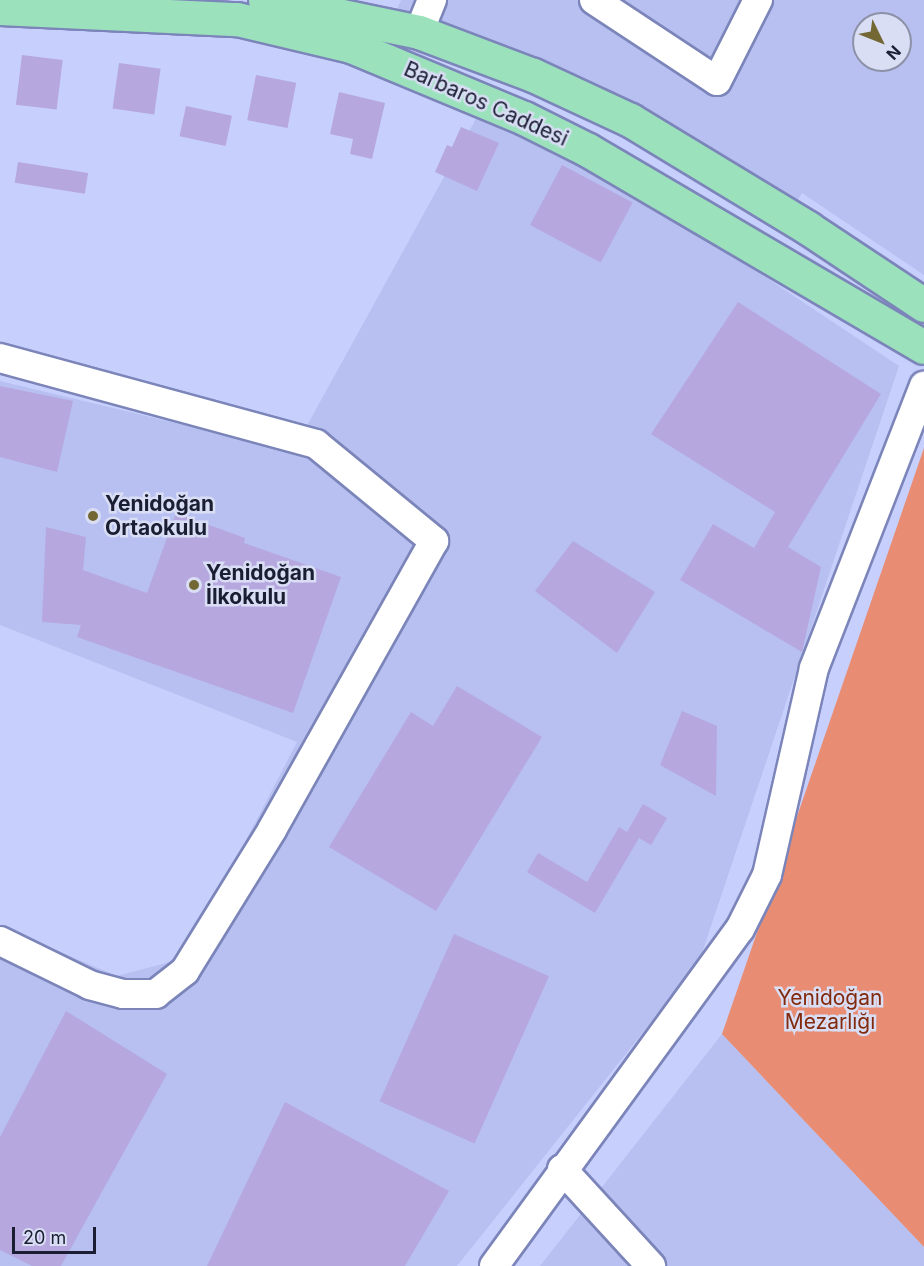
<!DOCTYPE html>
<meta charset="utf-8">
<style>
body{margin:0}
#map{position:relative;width:924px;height:1266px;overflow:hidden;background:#c7cffd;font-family:Inter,sans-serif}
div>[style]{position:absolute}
.built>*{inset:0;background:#b7c0f1}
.green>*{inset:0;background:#e88d73}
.building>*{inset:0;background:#b6a7de;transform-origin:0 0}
.roads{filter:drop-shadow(2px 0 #7c85b9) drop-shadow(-2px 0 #7c85b9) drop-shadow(0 2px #7c85b9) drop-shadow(0 -2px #7c85b9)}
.minor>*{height:28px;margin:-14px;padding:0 14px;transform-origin:14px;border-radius:14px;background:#fff}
.major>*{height:33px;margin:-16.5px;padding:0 16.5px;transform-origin:16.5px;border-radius:16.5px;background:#9be2bc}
.dots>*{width:16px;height:16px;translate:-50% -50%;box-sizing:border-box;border:3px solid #d9def5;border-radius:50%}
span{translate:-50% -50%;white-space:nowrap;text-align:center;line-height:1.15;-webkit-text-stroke:5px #d9def5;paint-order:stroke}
.street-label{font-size:21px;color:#1b1e33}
.poi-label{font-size:21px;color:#1b1e33;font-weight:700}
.left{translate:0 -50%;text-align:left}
.park-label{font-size:21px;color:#822a0d}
.north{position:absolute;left:852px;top:12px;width:60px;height:60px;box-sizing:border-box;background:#d9def5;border:2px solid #8d91a7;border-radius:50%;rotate:133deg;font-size:16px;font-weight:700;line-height:24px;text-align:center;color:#1b1e33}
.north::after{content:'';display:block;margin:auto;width:21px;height:27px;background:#736834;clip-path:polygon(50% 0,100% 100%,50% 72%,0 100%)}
.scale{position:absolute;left:12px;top:1227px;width:84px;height:27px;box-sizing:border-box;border:3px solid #1b1e33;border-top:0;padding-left:8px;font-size:18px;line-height:21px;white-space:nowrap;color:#1b1e33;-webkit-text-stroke:4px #d9def5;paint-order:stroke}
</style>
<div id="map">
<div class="built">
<i style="clip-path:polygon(evenodd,401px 0,924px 0,924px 275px,802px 193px,798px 200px,553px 66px,397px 10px,401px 0,864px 24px,900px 24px,900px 60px,864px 60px,864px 24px)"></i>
<i style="clip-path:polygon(477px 117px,629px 186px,899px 366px,699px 962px,457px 1266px,0 1266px,0 959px,8px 930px,117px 976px,185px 958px,297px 742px,0 625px,0 381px,293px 451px)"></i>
<i style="clip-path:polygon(722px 1034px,924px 1247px,924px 1266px,540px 1266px)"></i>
</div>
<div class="green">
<i style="clip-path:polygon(924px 448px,924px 1247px,722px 1034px)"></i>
</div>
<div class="building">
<i style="left:22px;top:55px;width:41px;height:50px;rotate:7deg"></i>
<i style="left:119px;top:63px;width:42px;height:46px;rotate:8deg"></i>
<i style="left:256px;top:75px;width:41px;height:46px;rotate:11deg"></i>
<i style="clip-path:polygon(339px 92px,385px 103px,372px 159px,350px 154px,353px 139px,330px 134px)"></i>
<i style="left:186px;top:106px;width:47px;height:31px;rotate:12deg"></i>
<i style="clip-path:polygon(461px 127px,499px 143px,477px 191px,435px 172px,447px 145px,452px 147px)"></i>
<i style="left:18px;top:162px;width:71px;height:21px;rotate:9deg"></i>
<i style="left:562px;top:165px;width:80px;height:68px;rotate:28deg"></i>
<i style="clip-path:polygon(738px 302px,881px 394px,788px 547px,821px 567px,802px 652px,680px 580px,713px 524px,754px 548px,775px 512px,651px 434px)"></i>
<i style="clip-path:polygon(0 386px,73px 401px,57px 472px,0 457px)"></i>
<i style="clip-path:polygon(176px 513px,245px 538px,244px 543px,341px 577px,293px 713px,77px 637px,81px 625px,42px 622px,46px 527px,86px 537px,83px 570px,147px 593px)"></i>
<i style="clip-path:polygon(573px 541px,655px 592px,617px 653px,535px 591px)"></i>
<i style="clip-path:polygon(457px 686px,542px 737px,436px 911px,329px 847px,411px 712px,433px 726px)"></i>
<i style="clip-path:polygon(682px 711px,717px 726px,716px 796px,660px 765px)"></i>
<i style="clip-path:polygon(643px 804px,667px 818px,651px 845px,639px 838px,595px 913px,527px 872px,538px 853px,587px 882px,619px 827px,627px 832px)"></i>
<i style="left:454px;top:934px;width:104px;height:183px;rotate:24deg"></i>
<i style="clip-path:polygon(66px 1011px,167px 1074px,61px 1266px,32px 1266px,0 1250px,0 1137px)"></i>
<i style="clip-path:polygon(285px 1102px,449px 1191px,405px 1266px,207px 1266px)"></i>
</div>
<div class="roads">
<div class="minor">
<i style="left:594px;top:0;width:147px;rotate:33.4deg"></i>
<i style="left:717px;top:81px;width:91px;rotate:-63.2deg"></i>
<i style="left:419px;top:32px;width:35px;rotate:-68deg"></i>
<i style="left:0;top:358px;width:327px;rotate:15.2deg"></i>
<i style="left:316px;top:444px;width:153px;rotate:39.4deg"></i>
<i style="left:434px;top:541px;width:331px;rotate:119.3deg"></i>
<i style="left:272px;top:830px;width:166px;rotate:121.7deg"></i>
<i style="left:185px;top:971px;width:37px;rotate:142deg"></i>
<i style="left:156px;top:994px;width:33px;rotate:180deg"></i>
<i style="left:123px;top:994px;width:34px;rotate:-165deg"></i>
<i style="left:90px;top:985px;width:100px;rotate:-153.9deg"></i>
<i style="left:562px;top:1169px;width:132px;rotate:47.5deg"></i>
<i style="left:494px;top:1266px;width:417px;rotate:-53.9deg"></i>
<i style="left:740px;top:929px;width:60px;rotate:-63.4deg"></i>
<i style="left:767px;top:875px;width:212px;rotate:-77.2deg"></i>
<i style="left:814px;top:668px;width:303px;rotate:-68.7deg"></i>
</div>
<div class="major">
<i style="left:265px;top:0;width:157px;rotate:11.7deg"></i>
<i style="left:419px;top:32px;width:122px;rotate:20.7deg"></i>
<i style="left:533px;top:75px;width:107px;rotate:24.9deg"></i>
<i style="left:630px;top:120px;width:208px;rotate:31.2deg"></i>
<i style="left:808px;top:228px;width:139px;rotate:33.6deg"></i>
<i style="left:0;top:8px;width:237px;rotate:2.7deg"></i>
<i style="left:237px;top:19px;width:117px;rotate:13.3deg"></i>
<i style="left:351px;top:46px;width:187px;rotate:22.6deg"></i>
<i style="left:524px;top:118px;width:72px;rotate:26.6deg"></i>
<i style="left:588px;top:150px;width:389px;rotate:30.4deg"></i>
</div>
</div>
<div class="dots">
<i style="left:93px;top:516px;background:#736834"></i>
<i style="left:194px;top:585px;background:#736834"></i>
</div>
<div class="street-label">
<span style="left:486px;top:104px;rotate:24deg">Barbaros Caddesi</span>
</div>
<div class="poi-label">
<span class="left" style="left:105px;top:516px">Yenidoğan<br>Ortaokulu</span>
<span class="left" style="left:206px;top:585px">Yenidoğan<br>İlkokulu</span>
</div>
<div class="park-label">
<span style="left:830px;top:1010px">Yenidoğan<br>Mezarlığı</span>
</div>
<div class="north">N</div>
<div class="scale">20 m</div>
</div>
